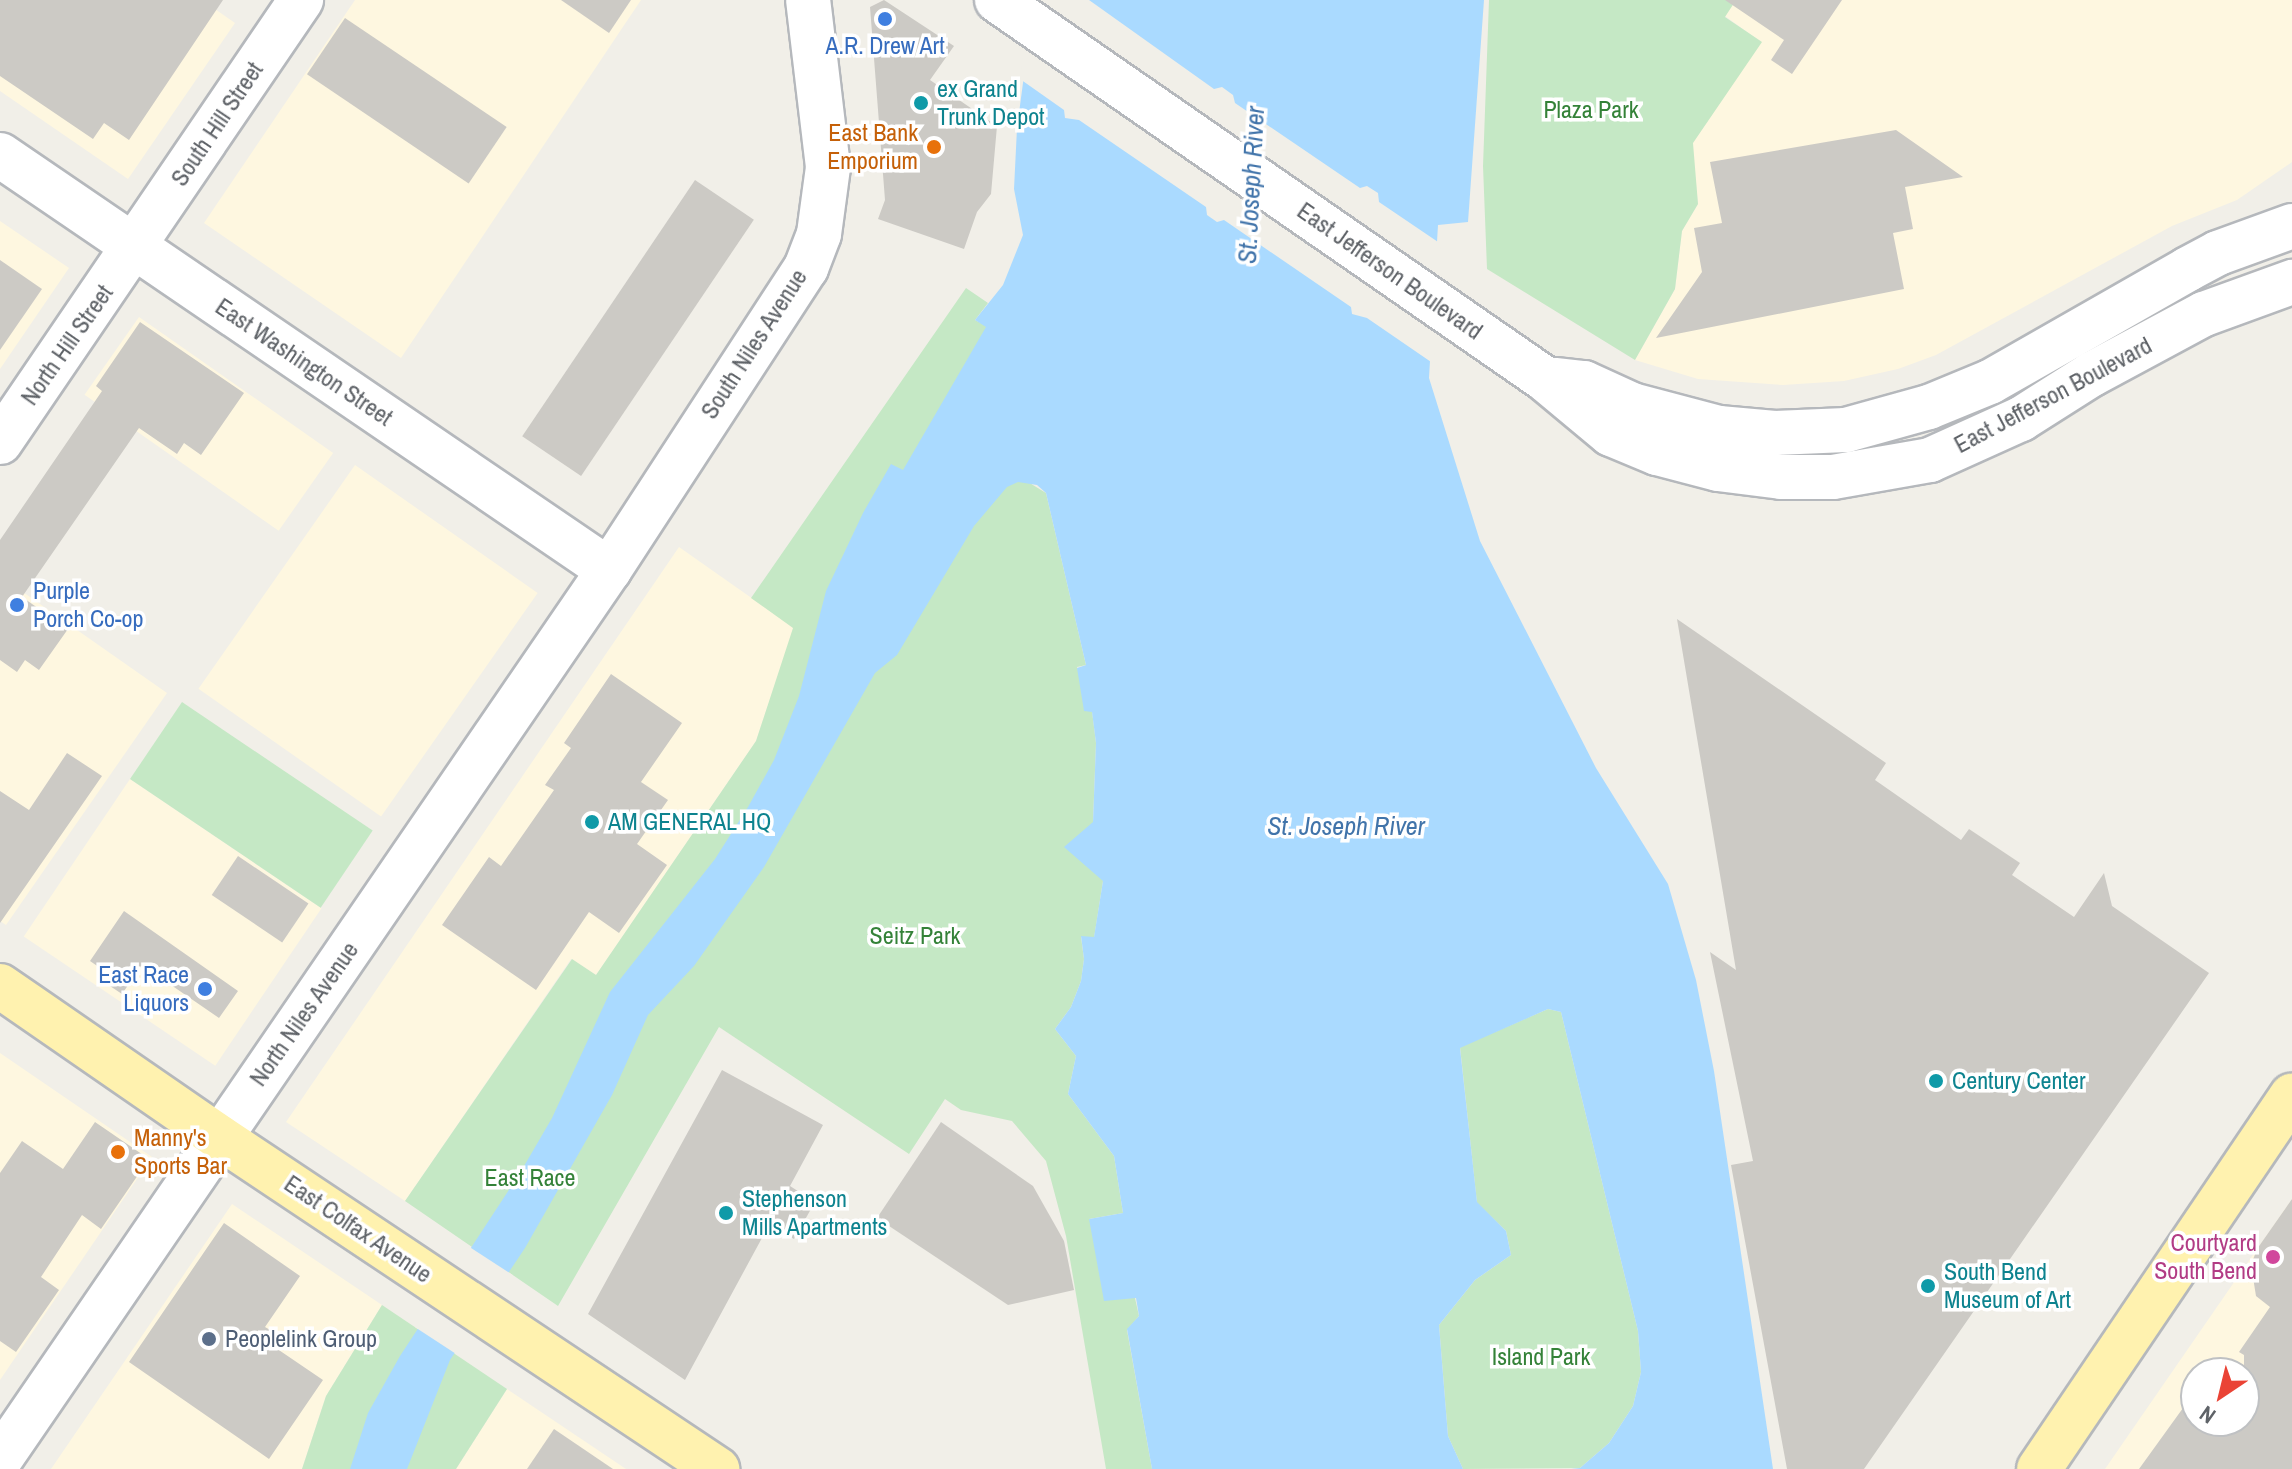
<!DOCTYPE html>
<style>
body{margin:0}
#map{position:relative;width:2292px;height:1469px;overflow:hidden;background:#f1efe8;font-family:"Archivo Narrow",sans-serif}
div>[style]{position:absolute}
.commercial>*{inset:0;background:#fef7e0;transform-origin:0 0}
.green>*{inset:0;background:#c5e8c5;transform-origin:0 0}
.water>*{inset:0;background:#aadaff}
.pier>*{inset:0;background:#f1efe8;transform-origin:0 0}
.building>*{inset:0;background:#cccac5;transform-origin:0 0}
.roads{filter:drop-shadow(2px 0 #b5b8bc) drop-shadow(-2px 0 #b5b8bc) drop-shadow(0 2px #b5b8bc) drop-shadow(0 -2px #b5b8bc)}
.minor>*{height:44px;margin:-22px;padding:0 22px;transform-origin:22px;border-radius:22px;background:#fff}
.major>*{height:44px;margin:-22px;padding:0 22px;transform-origin:22px;border-radius:22px;background:#fff2af}
.dots>*{width:22px;height:22px;translate:-50% -50%;box-sizing:border-box;border:4px solid #fff;border-radius:50%}
span{translate:-50% -50%;white-space:nowrap;text-align:center;line-height:1.15;-webkit-text-stroke:7px #fff;paint-order:stroke}
.shop-label{font-size:24px;color:#366cbe}
.left{translate:0 -50%;text-align:left}
.right{translate:-100% -50%;text-align:right}
.culture-label{font-size:24px;color:#0d838f}
.park-label{font-size:24px;color:#348238}
.street-label{font-size:24px;color:#5f6368}
.food-label{font-size:24px;color:#c56008}
.hotel-label{font-size:24px;color:#b23c85}
.service-label{font-size:24px;color:#4e5e75}
.water-label{font-size:26px;color:#4174aa;font-style:italic}
.north{position:absolute;left:2180px;top:1357px;width:80px;height:80px;box-sizing:border-box;background:#fff;border:2px solid #bfc1c3;border-radius:50%;rotate:215deg;font-size:22px;font-weight:700;line-height:32px;text-align:center;color:#5f6368}
.north::after{content:'';display:block;margin:auto;width:28px;height:36px;background:#ea4335;clip-path:polygon(50% 0,100% 100%,50% 72%,0 100%)}
</style>
<div id="map">
<div class="commercial">
<i style="clip-path:polygon(0 0,202px 0,235px 23px,128px 179px,0 91px)"></i>
<i style="clip-path:polygon(355px 0,641px 0,401px 358px,204px 223px)"></i>
<i style="clip-path:polygon(1736px 0,2292px 0,2292px 162px,2237px 200px,2172px 226px,1936px 355px,1898px 369px,1844px 381px,1783px 385px,1698px 379px,1635px 360px,1675px 289px,1682px 231px,1698px 204px,1692px 144px,1761px 42px,1725px 16px)"></i>
<i style="clip-path:polygon(0 221px,69px 268px,0 369px)"></i>
<i style="left:139px;top:317px;width:237px;height:95px;rotate:35deg"></i>
<i style="left:355px;top:465px;width:223px;height:273px;rotate:35deg"></i>
<i style="clip-path:polygon(679px 547px,794px 628px,756px 741px,596px 975px,571px 959px,405px 1201px,286px 1122px)"></i>
<i style="clip-path:polygon(0 576px,167px 693px,6px 925px,0 921px)"></i>
<i style="left:130px;top:779px;width:231px;height:190px;rotate:34deg"></i>
<i style="clip-path:polygon(0 1053px,152px 1157px,0 1380px)"></i>
<i style="clip-path:polygon(evenodd,2292px 1199px,2292px 1469px,2105px 1469px,2257px 1249px,2292px 1199px,2196px 1373px,2244px 1373px,2244px 1421px,2196px 1421px,2196px 1373px)"></i>
<i style="clip-path:polygon(232px 1204px,382px 1305px,326px 1396px,302px 1469px,51px 1469px)"></i>
<i style="clip-path:polygon(507px 1389px,626px 1469px,456px 1469px)"></i>
</div>
<div class="green">
<i style="clip-path:polygon(1489px 0,1736px 0,1725px 17px,1762px 42px,1693px 143px,1698px 204px,1682px 231px,1675px 289px,1635px 360px,1487px 269px,1483px 166px)"></i>
<i style="clip-path:polygon(966px 288px,988px 303px,975px 320px,986px 326px,1028px 482px,1046px 493px,1086px 665px,1077px 667px,1092px 711px,1096px 743px,1093px 822px,1103px 881px,1094px 938px,1081px 937px,1084px 959px,1081px 981px,1071px 1007px,1055px 1029px,1076px 1056px,1068px 1094px,1114px 1156px,1123px 1213px,1089px 1219px,1135px 1298px,1139px 1316px,1127px 1330px,1152px 1469px,1106px 1469px,1066px 1236px,1046px 1161px,1012px 1121px,961px 1110px,945px 1099px,909px 1154px,719px 1027px,558px 1306px,405px 1201px,572px 959px,596px 975px,756px 741px,793px 628px,751px 598px)"></i>
<i style="left:182px;top:702px;width:230px;height:93px;rotate:34deg"></i>
<i style="clip-path:polygon(1548px 1009px,1561px 1012px,1638px 1331px,1641px 1372px,1633px 1406px,1609px 1443px,1580px 1468px,1463px 1469px,1448px 1436px,1439px 1325px,1475px 1280px,1511px 1255px,1506px 1231px,1477px 1203px,1460px 1047px)"></i>
<i style="clip-path:polygon(382px 1305px,507px 1389px,456px 1469px,302px 1469px,326px 1396px)"></i>
</div>
<div class="water">
<i style="clip-path:polygon(1034px 0,1484px 0,1468px 222px,1438px 225px,1429px 378px,1480px 541px,1596px 768px,1668px 884px,1696px 980px,1714px 1071px,1773px 1469px,1571px 1469px,1580px 1468px,1609px 1443px,1633px 1406px,1641px 1372px,1638px 1331px,1561px 1012px,1548px 1009px,1460px 1048px,1477px 1202px,1506px 1231px,1511px 1255px,1475px 1280px,1439px 1325px,1448px 1436px,1463px 1469px,1152px 1469px,1127px 1329px,1139px 1316px,1136px 1298px,1104px 1301px,1089px 1219px,1123px 1213px,1114px 1156px,1068px 1094px,1076px 1056px,1055px 1029px,1071px 1007px,1081px 981px,1084px 959px,1081px 936px,1094px 937px,1103px 881px,1064px 847px,1093px 822px,1096px 743px,1092px 712px,1084px 711px,1077px 668px,1086px 665px,1046px 493px,1037px 485px,1018px 482px,1007px 487px,974px 526px,897px 655px,875px 673px,764px 867px,694px 966px,648px 1015px,612px 1095px,525px 1248px,450px 1360px,407px 1469px,350px 1469px,368px 1413px,400px 1356px,520px 1173px,552px 1118px,610px 992px,715px 859px,748px 807px,774px 760px,799px 696px,826px 591px,863px 513px,891px 464px,903px 470px,986px 327px,975px 320px,1003px 285px,1023px 235px,1014px 189px,1017px 128px)"></i>
</div>
<div class="pier">
<i style="clip-path:polygon(1030px 0,1089px 0,1214px 89px,1222px 87px,1233px 95px,1235px 103px,1360px 188px,1367px 186px,1378px 193px,1379px 202px,1441px 244px,1434px 364px,1367px 318px,1352px 314px,1351px 307px,1224px 220px,1217px 222px,1207px 215px,1206px 207px,1079px 120px,1065px 118px,1064px 110px,1020px 79px)"></i>
<i style="left:468px;top:1246px;width:53px;height:97px;rotate:33deg"></i>
</div>
<div class="building">
<i style="clip-path:polygon(0 0,223px 0,129px 140px,104px 123px,93px 139px,0 76px)"></i>
<i style="clip-path:polygon(561px 0,631px 0,609px 33px)"></i>
<i style="clip-path:polygon(884px 0,954px 46px,930px 80px,997px 126px,991px 194px,977px 212px,964px 249px,878px 219px,885px 200px,870px 7px)"></i>
<i style="clip-path:polygon(1725px 0,1842px 0,1792px 74px,1771px 60px,1784px 40px)"></i>
<i style="left:345px;top:18px;width:195px;height:68px;rotate:34deg"></i>
<i style="clip-path:polygon(1896px 130px,1963px 177px,1905px 187px,1913px 229px,1893px 233px,1904px 289px,1656px 338px,1702px 272px,1694px 228px,1722px 223px,1710px 162px)"></i>
<i style="left:695px;top:180px;width:71px;height:309px;rotate:34deg"></i>
<i style="clip-path:polygon(0 260px,42px 289px,0 350px)"></i>
<i style="clip-path:polygon(140px 322px,244px 393px,201px 455px,184px 443px,177px 454px,139px 428px,22px 597px,68px 629px,39px 670px,25px 660px,17px 672px,0 660px,0 540px,102px 391px,96px 386px)"></i>
<i style="clip-path:polygon(1677px 619px,1886px 763px,1875px 780px,1961px 840px,1969px 829px,2020px 863px,2012px 875px,2074px 917px,2104px 873px,2112px 906px,2209px 973px,1864px 1469px,1787px 1469px,1731px 1165px,1753px 1161px,1710px 952px,1736px 970px)"></i>
<i style="clip-path:polygon(611px 674px,682px 723px,641px 782px,668px 800px,637px 844px,667px 865px,619px 933px,589px 912px,536px 990px,442px 925px,489px 857px,501px 866px,554px 790px,545px 785px,571px 748px,564px 743px)"></i>
<i style="clip-path:polygon(67px 753px,102px 776px,0 923px,0 791px,29px 810px)"></i>
<i style="left:238px;top:856px;width:85px;height:47px;rotate:34deg"></i>
<i style="clip-path:polygon(124px 911px,238px 991px,219px 1018px,142px 965px,122px 994px,101px 980px,106px 972px,90px 961px)"></i>
<i style="clip-path:polygon(722px 1070px,823px 1125px,790px 1186px,815px 1202px,794px 1239px,769px 1225px,685px 1380px,588px 1314px)"></i>
<i style="clip-path:polygon(95px 1122px,149px 1159px,101px 1229px,82px 1215px,41px 1277px,59px 1290px,16px 1352px,0 1341px,0 1173px,22px 1141px,63px 1169px)"></i>
<i style="clip-path:polygon(941px 1122px,1033px 1186px,1064px 1241px,1074px 1290px,1008px 1305px,877px 1218px)"></i>
<i style="clip-path:polygon(2292px 1199px,2292px 1469px,2139px 1469px,2196px 1390px,2196px 1421px,2244px 1421px,2244px 1355px,2239px 1352px,2270px 1307px,2256px 1296px,2251px 1265px,2257px 1249px)"></i>
<i style="clip-path:polygon(224px 1223px,300px 1276px,265px 1327px,277px 1334px,270px 1344px,323px 1380px,269px 1459px,129px 1362px)"></i>
<i style="clip-path:polygon(554px 1429px,613px 1469px,527px 1469px)"></i>
</div>
<div class="roads">
<div class="minor">
<i style="left:997px;top:0;width:666px;rotate:34.67deg"></i>
<i style="left:1545px;top:379px;width:86px;rotate:39.8deg"></i>
<i style="left:1611px;top:434px;width:50px;rotate:22.4deg"></i>
<i style="left:1657px;top:453px;width:63px;rotate:14.7deg"></i>
<i style="left:1718px;top:469px;width:64px;rotate:7.2deg"></i>
<i style="left:1781px;top:477px;width:52px"></i>
<i style="left:1833px;top:477px;width:98px;rotate:-9.9deg"></i>
<i style="left:1930px;top:460px;width:100px;rotate:-24.3deg"></i>
<i style="left:2021px;top:419px;width:84px;rotate:-32.4deg"></i>
<i style="left:2092px;top:374px;width:127px;rotate:-28.2deg"></i>
<i style="left:2204px;top:314px;width:94px;rotate:-20deg"></i>
<i style="left:0;top:155px;width:737px;rotate:34.27deg"></i>
<i style="left:1555px;top:380px;width:29px;rotate:6deg"></i>
<i style="left:1584px;top:383px;width:53px;rotate:24.6deg"></i>
<i style="left:1632px;top:405px;width:90px;rotate:14.8deg"></i>
<i style="left:1719px;top:428px;width:56px;rotate:5.1deg"></i>
<i style="left:1775px;top:433px;width:71px;rotate:-2.4deg"></i>
<i style="left:1846px;top:430px;width:86px;rotate:-15.5deg"></i>
<i style="left:1929px;top:407px;width:66px;rotate:-22.3deg"></i>
<i style="left:1990px;top:382px;width:228px;rotate:-29.7deg"></i>
<i style="left:2188px;top:269px;width:34px;rotate:-28deg"></i>
<i style="left:2218px;top:253px;width:79px;rotate:-20deg"></i>
<i style="left:0;top:442px;width:535px;rotate:-55.75deg"></i>
<i style="left:0;top:1459px;width:1078px;rotate:-55.59deg"></i>
<i style="left:609px;top:570px;width:361px;rotate:-56.9deg"></i>
<i style="left:806px;top:268px;width:36px;rotate:-69deg"></i>
<i style="left:819px;top:234px;width:68px;rotate:-82.3deg"></i>
<i style="left:828px;top:167px;width:168px;rotate:-96.8deg"></i>
</div>
<div class="major">
<i style="left:0;top:986px;width:266px;rotate:34.6deg"></i>
<i style="left:219px;top:1137px;width:599px;rotate:33.69deg"></i>
<i style="left:2039px;top:1469px;width:451px;rotate:-55.9deg"></i>
</div>
</div>
<div class="dots">
<i style="left:885px;top:19px;background:#3f7fe0"></i>
<i style="left:921px;top:103px;background:#0f9aa8"></i>
<i style="left:934px;top:147px;background:#e8710a"></i>
<i style="left:17px;top:605px;background:#3f7fe0"></i>
<i style="left:592px;top:822px;background:#0f9aa8"></i>
<i style="left:205px;top:989px;background:#3f7fe0"></i>
<i style="left:1936px;top:1081px;background:#0f9aa8"></i>
<i style="left:118px;top:1152px;background:#e8710a"></i>
<i style="left:726px;top:1213px;background:#0f9aa8"></i>
<i style="left:2273px;top:1257px;background:#d1479c"></i>
<i style="left:1928px;top:1286px;background:#0f9aa8"></i>
<i style="left:209px;top:1339px;background:#5c6f8a"></i>
</div>
<div class="shop-label">
<span style="left:885px;top:46px">A.R. Drew Art</span>
<span class="left" style="left:33px;top:605px">Purple<br>Porch Co-op</span>
<span class="right" style="left:189px;top:989px">East Race<br>Liquors</span>
</div>
<div class="culture-label">
<span class="left" style="left:937px;top:103px">ex Grand<br>Trunk Depot</span>
<span class="left" style="left:608px;top:822px">AM GENERAL HQ</span>
<span class="left" style="left:1952px;top:1081px">Century Center</span>
<span class="left" style="left:742px;top:1213px">Stephenson<br>Mills Apartments</span>
<span class="left" style="left:1944px;top:1286px">South Bend<br>Museum of Art</span>
</div>
<div class="park-label">
<span style="left:1591px;top:110px">Plaza Park</span>
<span style="left:915px;top:936px">Seitz Park</span>
<span style="left:530px;top:1178px">East Race</span>
<span style="left:1541px;top:1357px">Island Park</span>
</div>
<div class="street-label">
<span style="left:217px;top:124px;rotate:-56deg">South Hill Street</span>
<span style="left:1390px;top:271px;rotate:35deg">East Jefferson Boulevard</span>
<span style="left:754px;top:344px;rotate:-57deg">South Niles Avenue</span>
<span style="left:67px;top:345px;rotate:-55deg">North Hill Street</span>
<span style="left:304px;top:362px;rotate:34deg">East Washington Street</span>
<span style="left:2053px;top:395px;rotate:-28deg">East Jefferson Boulevard</span>
<span style="left:304px;top:1014px;rotate:-55deg">North Niles Avenue</span>
<span style="left:358px;top:1229px;rotate:34deg">East Colfax Avenue</span>
</div>
<div class="food-label">
<span class="right" style="left:918px;top:147px">East Bank<br>Emporium</span>
<span class="left" style="left:134px;top:1152px">Manny's<br>Sports Bar</span>
</div>
<div class="hotel-label">
<span class="right" style="left:2257px;top:1257px">Courtyard<br>South Bend</span>
</div>
<div class="service-label">
<span class="left" style="left:225px;top:1339px">Peoplelink Group</span>
</div>
<div class="water-label">
<span style="left:1251px;top:185px;rotate:-87deg">St. Joseph River</span>
<span style="left:1346px;top:826px">St. Joseph River</span>
</div>
<div class="north">N</div>
</div>
